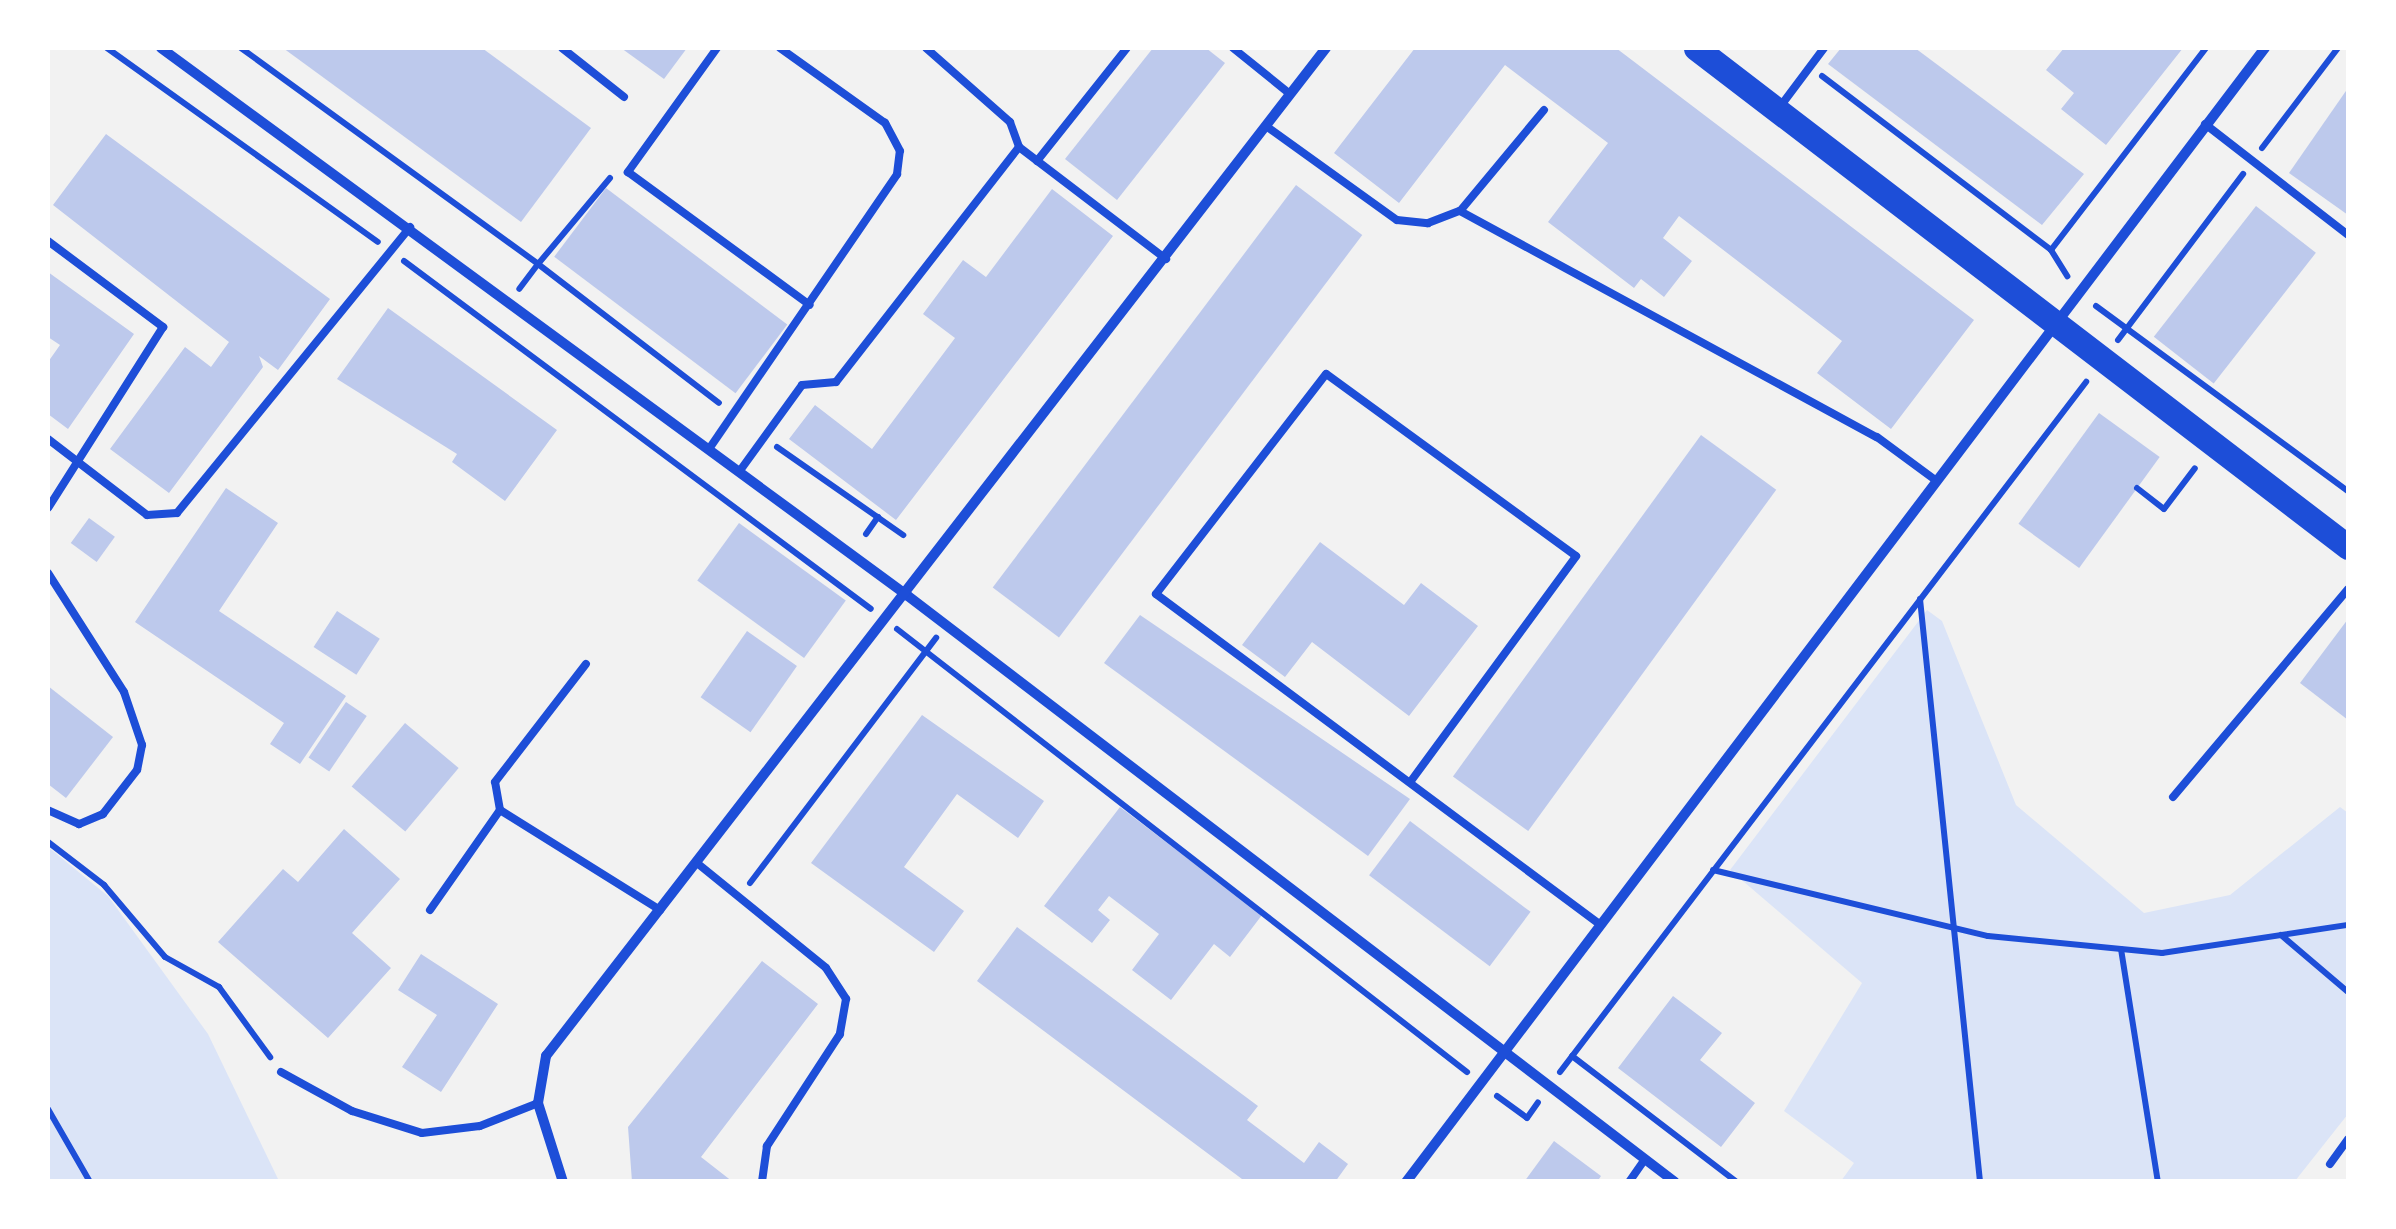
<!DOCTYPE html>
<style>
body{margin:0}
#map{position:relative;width:2396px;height:1229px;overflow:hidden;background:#f2f2f2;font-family:"Alegreya Sans",sans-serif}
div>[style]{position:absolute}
.green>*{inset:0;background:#dbe4f7}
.building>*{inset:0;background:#bdc9ec;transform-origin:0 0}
.path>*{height:6px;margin:-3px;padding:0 3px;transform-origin:3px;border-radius:3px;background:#1d4ed8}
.service>*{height:8px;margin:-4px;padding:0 4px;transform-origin:4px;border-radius:4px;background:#1d4ed8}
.minor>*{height:10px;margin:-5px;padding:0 5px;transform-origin:5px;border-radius:5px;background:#1d4ed8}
.primary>*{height:25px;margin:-12.5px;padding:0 12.5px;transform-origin:12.5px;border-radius:12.5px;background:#1d4ed8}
span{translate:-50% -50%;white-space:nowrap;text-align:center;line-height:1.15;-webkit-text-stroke:10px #fff;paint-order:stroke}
.frame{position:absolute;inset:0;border:50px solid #fff;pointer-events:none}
</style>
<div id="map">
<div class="green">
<i style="clip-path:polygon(1927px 610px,1942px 621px,2016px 805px,2144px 913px,2230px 895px,2340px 807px,2348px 813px,2348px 1114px,2295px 1181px,1841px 1181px,1854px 1163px,1784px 1111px,1862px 983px,1730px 870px)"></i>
<i style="clip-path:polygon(48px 847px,108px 896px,208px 1034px,279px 1181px,48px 1181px)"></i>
</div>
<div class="building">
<i style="clip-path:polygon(283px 48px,482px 48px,591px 128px,521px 222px)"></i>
<i style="clip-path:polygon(621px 48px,687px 48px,664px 79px)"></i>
<i style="clip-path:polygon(1153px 48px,1206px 48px,1225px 63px,1117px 200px,1065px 159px)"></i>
<i style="clip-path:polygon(1415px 48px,1616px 48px,1974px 320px,1891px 429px,1817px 373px,1842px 341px,1679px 216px,1663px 238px,1692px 261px,1664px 297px,1641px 279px,1634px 288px,1548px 222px,1608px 143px,1505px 65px,1399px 203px,1334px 153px)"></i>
<i style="clip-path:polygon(1841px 48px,1915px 48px,2084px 174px,2042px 225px,1828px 64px)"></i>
<i style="clip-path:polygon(2064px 48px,2183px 48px,2106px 145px,2061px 109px,2074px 93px,2046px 70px)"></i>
<i style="clip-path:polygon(2348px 88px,2348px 215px,2289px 173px)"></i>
<i style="clip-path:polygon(106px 134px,330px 299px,278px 370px,259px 356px,263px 367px,169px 493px,110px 449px,185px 347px,211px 367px,229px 342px,53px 205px)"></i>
<i style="left:1296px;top:185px;width:83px;height:504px;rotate:37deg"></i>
<i style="left:606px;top:188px;width:227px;height:86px;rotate:37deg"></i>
<i style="clip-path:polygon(1052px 189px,1113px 236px,896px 520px,789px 439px,815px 405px,872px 449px,955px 338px,923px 314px,963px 260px,986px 277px)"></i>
<i style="left:2256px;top:206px;width:76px;height:166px;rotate:38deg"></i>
<i style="clip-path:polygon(48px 272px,134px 334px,68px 429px,48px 414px,48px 362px,60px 345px,48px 337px)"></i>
<i style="clip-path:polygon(388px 308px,557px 430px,505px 501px,452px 462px,457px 454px,337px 379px)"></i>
<i style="left:2099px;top:413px;width:75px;height:137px;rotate:36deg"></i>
<i style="left:1701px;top:435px;width:93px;height:422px;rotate:36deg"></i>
<i style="clip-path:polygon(226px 488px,278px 523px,219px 611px,346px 696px,300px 764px,270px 744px,284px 723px,135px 622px)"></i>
<i style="left:89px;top:518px;width:32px;height:31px;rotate:36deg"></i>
<i style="left:739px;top:523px;width:132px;height:71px;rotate:36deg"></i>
<i style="clip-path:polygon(1320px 542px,1404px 605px,1421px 583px,1478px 626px,1409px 716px,1312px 642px,1285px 677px,1242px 645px)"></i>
<i style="left:337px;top:611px;width:51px;height:43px;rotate:33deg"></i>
<i style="clip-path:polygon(1140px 615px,1410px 799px,1368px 856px,1104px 663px)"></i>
<i style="clip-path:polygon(2348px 619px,2348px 720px,2300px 683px)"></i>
<i style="left:747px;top:631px;width:61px;height:81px;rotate:35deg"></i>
<i style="clip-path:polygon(48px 686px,113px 737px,66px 798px,48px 784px)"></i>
<i style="left:346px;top:702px;width:25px;height:67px;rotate:34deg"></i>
<i style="clip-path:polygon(922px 715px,1044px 801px,1018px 838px,957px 794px,904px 867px,964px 911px,934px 952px,811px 863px)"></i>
<i style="left:405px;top:723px;width:70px;height:83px;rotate:40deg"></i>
<i style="clip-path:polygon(1120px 807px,1262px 915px,1230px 957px,1214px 944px,1171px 1000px,1132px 970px,1159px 934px,1109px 896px,1098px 910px,1110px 920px,1092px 943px,1044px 906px)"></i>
<i style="left:1410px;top:821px;width:151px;height:68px;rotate:37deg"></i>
<i style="clip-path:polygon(344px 829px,400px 879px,352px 933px,391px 968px,328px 1038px,218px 942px,283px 869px,298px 882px)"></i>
<i style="clip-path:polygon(1017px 927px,1258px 1106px,1247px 1120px,1304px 1163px,1319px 1142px,1348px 1164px,1335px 1182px,1246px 1182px,977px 981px)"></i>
<i style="clip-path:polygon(421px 954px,498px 1004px,441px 1092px,402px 1067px,437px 1015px,398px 990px)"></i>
<i style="clip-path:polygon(762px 961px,818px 1004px,701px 1157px,733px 1182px,632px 1182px,628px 1127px)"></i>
<i style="clip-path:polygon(1673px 996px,1722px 1033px,1700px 1060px,1755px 1103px,1721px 1147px,1618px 1068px)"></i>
<i style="clip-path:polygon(1554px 1141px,1601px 1176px,1597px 1182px,1524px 1182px)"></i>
</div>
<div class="path">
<i style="left:107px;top:48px;width:333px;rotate:35.6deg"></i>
<i style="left:241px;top:48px;width:367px;rotate:36deg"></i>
<i style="left:538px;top:264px;width:31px;rotate:127deg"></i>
<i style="left:1822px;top:76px;width:288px;rotate:37.2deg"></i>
<i style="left:2051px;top:250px;width:31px;rotate:58deg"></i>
<i style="left:2262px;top:148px;width:126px;rotate:-52.8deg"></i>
<i style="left:610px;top:178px;width:112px;rotate:129.9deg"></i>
<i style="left:538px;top:264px;width:228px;rotate:37.5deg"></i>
<i style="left:2051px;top:250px;width:255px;rotate:-52.5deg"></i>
<i style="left:404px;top:261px;width:582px;rotate:36.69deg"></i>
<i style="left:2096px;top:306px;width:313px;rotate:36.3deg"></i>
<i style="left:2118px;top:340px;width:208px;rotate:-53deg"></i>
<i style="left:777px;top:447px;width:154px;rotate:34.9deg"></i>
<i style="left:2137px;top:488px;width:34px;rotate:38deg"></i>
<i style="left:2164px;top:509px;width:51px;rotate:-52.9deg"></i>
<i style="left:866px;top:534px;width:21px;rotate:-55deg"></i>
<i style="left:1920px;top:599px;width:586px;rotate:84.12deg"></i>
<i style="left:897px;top:629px;width:722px;rotate:37.85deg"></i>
<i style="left:48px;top:842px;width:71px;rotate:37.5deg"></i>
<i style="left:104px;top:885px;width:94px;rotate:49.7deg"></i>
<i style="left:165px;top:957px;width:62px;rotate:29.1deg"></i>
<i style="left:219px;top:987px;width:87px;rotate:53.9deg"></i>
<i style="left:1713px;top:870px;width:283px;rotate:13.5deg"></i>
<i style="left:1988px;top:936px;width:175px;rotate:5.6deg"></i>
<i style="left:2162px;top:953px;width:188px;rotate:-8.6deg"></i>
<i style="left:750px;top:883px;width:308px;rotate:-52.8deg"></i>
<i style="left:2281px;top:935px;width:88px;rotate:40.4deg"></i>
<i style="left:2121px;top:949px;width:236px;rotate:81deg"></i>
<i style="left:1572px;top:1056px;width:208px;rotate:37.4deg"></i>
<i style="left:1560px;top:1072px;width:868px;rotate:-52.68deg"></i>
<i style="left:1497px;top:1096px;width:37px;rotate:36deg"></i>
<i style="left:1527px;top:1118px;width:19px;rotate:-55deg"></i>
<i style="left:48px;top:1109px;width:84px;rotate:60.1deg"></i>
</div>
<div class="service">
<i style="left:562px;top:48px;width:79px;rotate:38.3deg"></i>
<i style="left:717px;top:48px;width:153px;rotate:125.7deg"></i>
<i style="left:628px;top:172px;width:225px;rotate:36.2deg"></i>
<i style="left:926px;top:48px;width:112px;rotate:41.4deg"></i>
<i style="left:1010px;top:122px;width:27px;rotate:70deg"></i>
<i style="left:1233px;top:48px;width:73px;rotate:38.9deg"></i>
<i style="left:1779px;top:108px;width:75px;rotate:-53.1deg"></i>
<i style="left:1544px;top:110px;width:131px;rotate:129.7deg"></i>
<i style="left:1460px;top:211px;width:474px;rotate:28.5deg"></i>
<i style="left:1877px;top:437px;width:71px;rotate:36.4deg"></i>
<i style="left:2205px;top:124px;width:181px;rotate:37.8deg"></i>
<i style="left:1266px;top:126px;width:161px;rotate:35.7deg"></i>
<i style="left:1397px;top:220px;width:31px;rotate:6deg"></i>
<i style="left:1428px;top:223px;width:34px;rotate:-21deg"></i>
<i style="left:1037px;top:161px;width:144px;rotate:-51.5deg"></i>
<i style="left:48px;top:241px;width:144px;rotate:36.8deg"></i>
<i style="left:163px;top:327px;width:214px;rotate:122.4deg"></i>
<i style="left:48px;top:439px;width:125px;rotate:37.5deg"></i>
<i style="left:147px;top:515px;width:30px;rotate:-4deg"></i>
<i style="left:177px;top:513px;width:369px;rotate:-50.8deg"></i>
<i style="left:709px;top:449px;width:333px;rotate:-55.6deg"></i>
<i style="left:897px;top:174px;width:23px;rotate:-83deg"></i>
<i style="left:900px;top:151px;width:32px;rotate:-118deg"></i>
<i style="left:885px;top:123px;width:129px;rotate:-144.5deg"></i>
<i style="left:739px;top:472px;width:107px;rotate:-54.1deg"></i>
<i style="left:802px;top:385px;width:34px;rotate:-5deg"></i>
<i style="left:836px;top:382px;width:298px;rotate:-52.1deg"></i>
<i style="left:1019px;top:147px;width:185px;rotate:37.3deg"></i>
<i style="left:48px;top:573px;width:141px;rotate:57.4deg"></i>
<i style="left:124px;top:692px;width:56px;rotate:71.2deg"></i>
<i style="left:142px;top:745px;width:25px;rotate:101deg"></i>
<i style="left:137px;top:770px;width:56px;rotate:127.7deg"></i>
<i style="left:103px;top:814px;width:26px;rotate:157deg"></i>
<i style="left:79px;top:824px;width:34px;rotate:-156deg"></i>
<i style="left:1411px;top:781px;width:279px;rotate:-53.7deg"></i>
<i style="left:1576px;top:556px;width:309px;rotate:-143.9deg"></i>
<i style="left:1326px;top:374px;width:278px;rotate:127.7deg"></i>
<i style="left:1156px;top:594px;width:551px;rotate:36.66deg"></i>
<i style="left:2173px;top:797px;width:272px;rotate:-49.9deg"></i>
<i style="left:500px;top:810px;width:28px;rotate:-100deg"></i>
<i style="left:495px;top:782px;width:149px;rotate:-52.4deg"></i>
<i style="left:697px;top:863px;width:166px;rotate:39.1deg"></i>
<i style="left:826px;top:968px;width:37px;rotate:57deg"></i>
<i style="left:846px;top:999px;width:36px;rotate:100deg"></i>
<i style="left:840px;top:1034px;width:134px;rotate:123.1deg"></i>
<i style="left:767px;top:1146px;width:36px;rotate:98deg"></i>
<i style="left:430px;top:910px;width:122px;rotate:-55deg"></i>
<i style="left:500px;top:810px;width:189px;rotate:32deg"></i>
<i style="left:281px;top:1072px;width:81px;rotate:28.8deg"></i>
<i style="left:352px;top:1111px;width:73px;rotate:17.4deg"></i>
<i style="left:422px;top:1133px;width:58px;rotate:-6.9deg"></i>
<i style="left:480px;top:1126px;width:62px;rotate:-21.6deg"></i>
<i style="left:2330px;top:1164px;width:31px;rotate:-54deg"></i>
<i style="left:1629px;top:1182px;width:28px;rotate:-55deg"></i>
</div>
<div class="minor">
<i style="left:161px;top:48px;width:926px;rotate:36.26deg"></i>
<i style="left:908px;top:596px;width:965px;rotate:37.38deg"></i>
<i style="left:563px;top:1182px;width:83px;rotate:-107.6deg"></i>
<i style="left:538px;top:1103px;width:48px;rotate:-80.3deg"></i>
<i style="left:546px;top:1056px;width:1275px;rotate:-52.27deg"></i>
<i style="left:1406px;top:1182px;width:1423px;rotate:-52.86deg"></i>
</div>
<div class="primary">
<i style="left:1696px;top:48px;width:821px;rotate:37.43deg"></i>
</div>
<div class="frame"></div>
</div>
